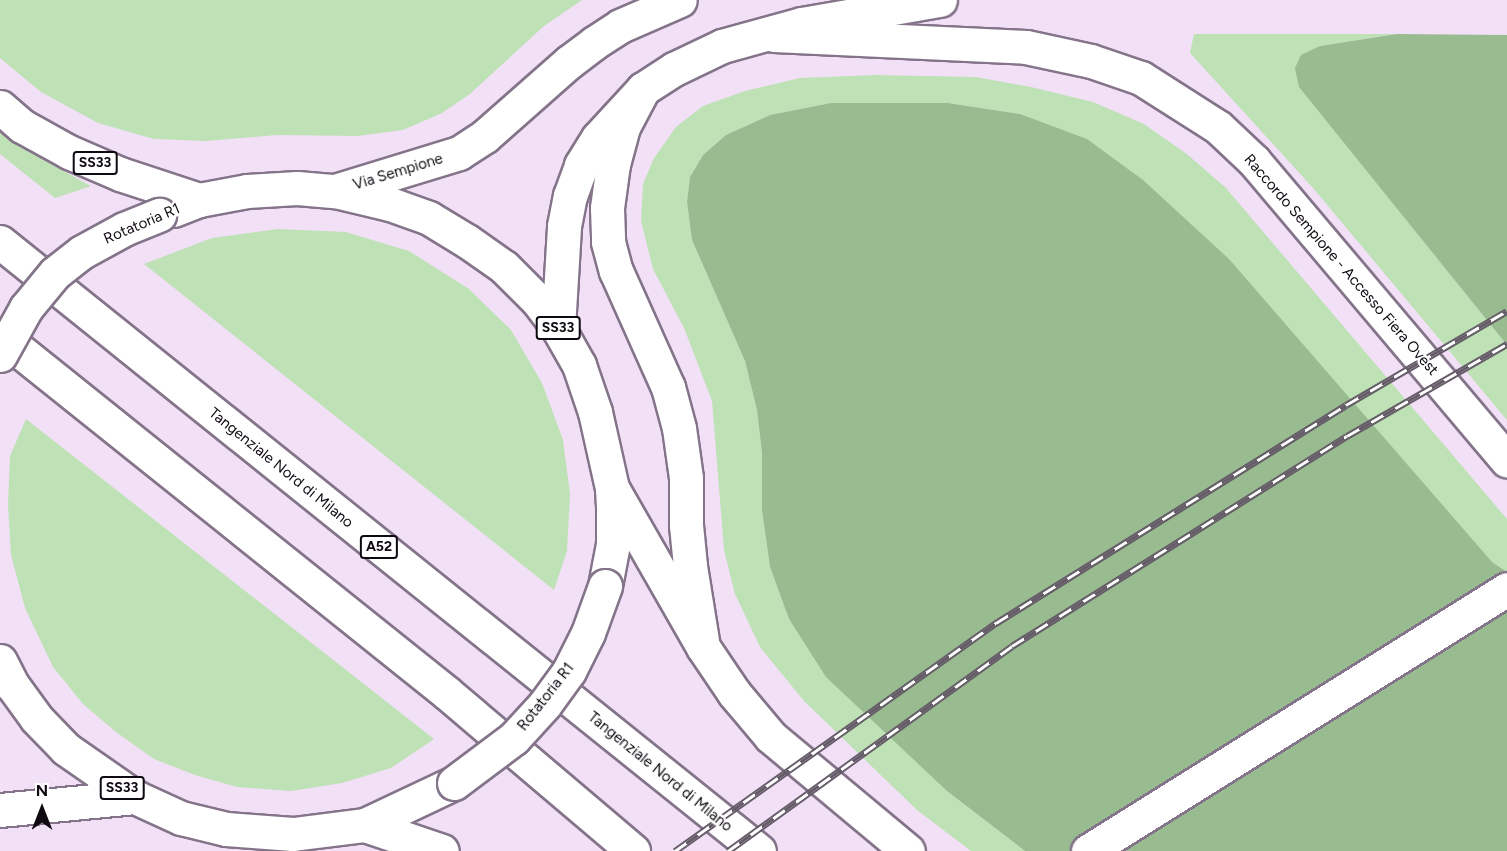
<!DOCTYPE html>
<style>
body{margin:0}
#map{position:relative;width:1507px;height:851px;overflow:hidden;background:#f2e0f7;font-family:Figtree,sans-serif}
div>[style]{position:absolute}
.green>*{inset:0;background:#bfe1b6}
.forest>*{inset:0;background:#99bb90}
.roads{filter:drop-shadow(2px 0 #847489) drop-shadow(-2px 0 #847489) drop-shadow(0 2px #847489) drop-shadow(0 -2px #847489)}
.secondary>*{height:33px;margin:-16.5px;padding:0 16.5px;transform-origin:16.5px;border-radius:16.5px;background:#fff}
.primary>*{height:33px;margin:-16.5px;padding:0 16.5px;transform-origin:16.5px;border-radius:16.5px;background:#fff}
.highway>*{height:33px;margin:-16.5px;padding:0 16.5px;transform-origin:16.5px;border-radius:16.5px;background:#fff}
.rail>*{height:7px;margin-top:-3.5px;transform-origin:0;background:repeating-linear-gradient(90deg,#fff 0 14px,#665c69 0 28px);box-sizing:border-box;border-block:2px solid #665c69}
.bridges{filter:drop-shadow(2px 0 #847489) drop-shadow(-2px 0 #847489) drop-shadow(0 2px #847489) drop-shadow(0 -2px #847489)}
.primary-bridge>*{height:33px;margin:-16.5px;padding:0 16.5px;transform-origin:16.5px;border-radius:16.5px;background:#fff}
span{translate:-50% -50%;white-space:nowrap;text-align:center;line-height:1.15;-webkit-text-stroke:4.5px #fff;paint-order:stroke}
.shield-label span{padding:2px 4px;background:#fff;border:2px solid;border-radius:4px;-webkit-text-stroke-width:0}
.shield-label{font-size:14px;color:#0f0a11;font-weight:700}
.street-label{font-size:15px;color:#0f0a11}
.north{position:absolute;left:12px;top:779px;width:60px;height:60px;-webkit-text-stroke:4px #fff;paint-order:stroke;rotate:0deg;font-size:16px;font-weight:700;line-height:24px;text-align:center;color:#0f0a11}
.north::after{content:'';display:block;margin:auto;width:21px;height:27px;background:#0f0a11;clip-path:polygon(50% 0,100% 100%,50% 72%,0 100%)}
</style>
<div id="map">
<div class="green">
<i style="clip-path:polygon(0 0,582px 0,544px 26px,470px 94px,442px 113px,403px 130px,357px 136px,277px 135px,206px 141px,154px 139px,98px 123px,41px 92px,0 58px)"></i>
<i style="clip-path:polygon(1194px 34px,1397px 34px,1320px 46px,1299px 86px,1507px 345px,1507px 420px,1313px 188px,1190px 53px)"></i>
<i style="clip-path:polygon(875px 75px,976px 77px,1031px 87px,1093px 102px,1144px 124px,1188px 155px,1226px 188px,1507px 519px,1507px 572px,1492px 562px,1020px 114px,948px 103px,831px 103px,770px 115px,726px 135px,703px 155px,690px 177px,687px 202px,692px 240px,745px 361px,757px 410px,762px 453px,762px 510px,770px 567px,789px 619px,947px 791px,1025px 851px,971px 851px,917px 810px,804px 701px,760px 647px,735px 594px,724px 550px,712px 401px,684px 328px,653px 269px,641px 221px,643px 184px,654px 158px,676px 127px,703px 106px,745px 91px,800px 78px)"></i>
<i style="clip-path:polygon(0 130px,49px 163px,91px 186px,55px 198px,0 154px)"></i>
<i style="clip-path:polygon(278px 229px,346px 232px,409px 251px,469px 289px,511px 330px,542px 383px,563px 440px,570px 494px,567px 551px,554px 590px,144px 264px,212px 238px)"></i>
<i style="clip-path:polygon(26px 419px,434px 739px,391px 768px,342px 783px,291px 791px,237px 787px,195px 775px,154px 759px,116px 732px,83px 704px,53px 667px,25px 608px,11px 555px,8px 505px,10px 456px)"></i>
</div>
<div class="forest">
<i style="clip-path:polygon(1397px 34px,1507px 35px,1507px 345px,1299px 87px,1295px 68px,1301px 55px,1320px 46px)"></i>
<i style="clip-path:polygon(831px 103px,948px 103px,1020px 114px,1087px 139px,1143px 180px,1229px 259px,1492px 562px,1507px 572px,1507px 851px,1025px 851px,947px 791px,826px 677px,789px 619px,770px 567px,762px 510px,762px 453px,757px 410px,745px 361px,692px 240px,687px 202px,690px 177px,703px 155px,726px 135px,770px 115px)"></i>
</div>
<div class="roads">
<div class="secondary">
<i style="left:774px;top:35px;width:252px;rotate:2.7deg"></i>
<i style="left:1026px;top:47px;width:66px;rotate:12.2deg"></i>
<i style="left:1091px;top:61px;width:53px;rotate:18.8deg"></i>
<i style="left:1141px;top:78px;width:91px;rotate:32.5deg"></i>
<i style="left:1218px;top:127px;width:50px;rotate:43.4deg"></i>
<i style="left:1254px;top:161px;width:392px;rotate:49.8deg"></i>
<i style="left:0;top:810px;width:136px;rotate:-5.5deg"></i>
</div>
<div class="primary">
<i style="left:338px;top:190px;width:127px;rotate:-17deg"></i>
<i style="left:459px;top:153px;width:31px;rotate:-33deg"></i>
<i style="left:485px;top:136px;width:112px;rotate:-41.4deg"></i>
<i style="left:569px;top:62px;width:31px;rotate:-37deg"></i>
<i style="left:594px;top:43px;width:31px;rotate:-33deg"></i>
<i style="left:620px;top:26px;width:65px;rotate:-23.4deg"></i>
<i style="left:173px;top:210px;width:28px;rotate:-21deg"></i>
<i style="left:199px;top:200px;width:49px;rotate:-10.6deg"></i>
<i style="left:247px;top:191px;width:50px;rotate:-3.4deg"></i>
<i style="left:297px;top:188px;width:38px;rotate:5deg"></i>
<i style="left:335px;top:191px;width:57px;rotate:13.3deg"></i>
<i style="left:390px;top:204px;width:41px;rotate:19.7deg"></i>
<i style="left:429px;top:218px;width:44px;rotate:31.2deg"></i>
<i style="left:467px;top:241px;width:45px;rotate:35.1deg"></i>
<i style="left:504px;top:267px;width:48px;rotate:45deg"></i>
<i style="left:538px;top:301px;width:34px;rotate:53deg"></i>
<i style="left:558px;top:328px;width:43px;rotate:60.4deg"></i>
<i style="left:579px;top:365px;width:50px;rotate:71.2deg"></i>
<i style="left:595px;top:412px;width:78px;rotate:77.4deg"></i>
<i style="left:612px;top:488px;width:20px;rotate:87deg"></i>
<i style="left:613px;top:508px;width:36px;rotate:90deg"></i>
<i style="left:613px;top:544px;width:43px;rotate:100.8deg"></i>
<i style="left:558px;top:328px;width:102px;rotate:-86.6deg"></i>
<i style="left:564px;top:226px;width:31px;rotate:-79deg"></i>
<i style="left:570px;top:196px;width:33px;rotate:-70deg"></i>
<i style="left:581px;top:165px;width:32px;rotate:-58deg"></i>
<i style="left:598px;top:138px;width:67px;rotate:-47.4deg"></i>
<i style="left:643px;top:89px;width:37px;rotate:-33deg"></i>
<i style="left:674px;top:69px;width:53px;rotate:-25.6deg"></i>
<i style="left:722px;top:46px;width:83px;rotate:-15.4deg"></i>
<i style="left:802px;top:24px;width:140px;rotate:-9.9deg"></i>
<i style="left:0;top:661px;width:28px;rotate:63deg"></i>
<i style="left:13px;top:686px;width:39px;rotate:54deg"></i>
<i style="left:36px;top:718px;width:43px;rotate:45.9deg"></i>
<i style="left:66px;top:749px;width:84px;rotate:34.8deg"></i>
<i style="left:135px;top:797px;width:51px;rotate:24.5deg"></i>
<i style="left:181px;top:818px;width:46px;rotate:13.7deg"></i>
<i style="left:226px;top:829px;width:67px;rotate:4.3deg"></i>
<i style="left:293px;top:834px;width:73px;rotate:-7.1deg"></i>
<i style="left:365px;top:825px;width:98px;rotate:-25.3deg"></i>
</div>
<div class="highway">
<i style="left:643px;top:89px;width:43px;rotate:117.8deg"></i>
<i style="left:623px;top:127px;width:38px;rotate:105deg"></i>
<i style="left:613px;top:164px;width:44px;rotate:97.8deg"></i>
<i style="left:607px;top:208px;width:34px;rotate:88deg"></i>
<i style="left:608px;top:242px;width:30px;rotate:75deg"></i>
<i style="left:616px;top:271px;width:127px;rotate:65.9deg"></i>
<i style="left:668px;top:387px;width:42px;rotate:75deg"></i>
<i style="left:679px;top:428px;width:50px;rotate:82deg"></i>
<i style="left:686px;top:478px;width:47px;rotate:90deg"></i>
<i style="left:686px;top:525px;width:41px;rotate:84.4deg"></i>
<i style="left:690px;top:566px;width:82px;rotate:80.9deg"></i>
<i style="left:0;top:107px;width:29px;rotate:41deg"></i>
<i style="left:22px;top:126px;width:54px;rotate:29deg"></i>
<i style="left:69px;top:152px;width:56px;rotate:23.3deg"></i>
<i style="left:120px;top:174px;width:83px;rotate:18.2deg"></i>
<i style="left:0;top:242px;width:973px;rotate:38.74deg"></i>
<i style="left:0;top:335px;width:573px;rotate:38.69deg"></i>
<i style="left:447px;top:693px;width:244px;rotate:40.3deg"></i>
<i style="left:612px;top:488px;width:183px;rotate:60.2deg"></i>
<i style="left:703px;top:647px;width:55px;rotate:56deg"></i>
<i style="left:734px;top:693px;width:57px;rotate:49.9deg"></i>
<i style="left:771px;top:737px;width:178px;rotate:39.8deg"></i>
<i style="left:365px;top:825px;width:81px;rotate:18.7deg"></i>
<i style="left:1088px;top:851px;width:494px;rotate:-32deg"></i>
</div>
</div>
<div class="rail">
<i style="left:675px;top:851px;width:394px;rotate:-35.4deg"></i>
<i style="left:996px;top:623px;width:412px;rotate:-31.9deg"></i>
<i style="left:1346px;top:405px;width:186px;rotate:-30.3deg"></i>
<i style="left:728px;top:851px;width:350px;rotate:-35.8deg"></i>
<i style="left:1012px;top:646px;width:395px;rotate:-32.1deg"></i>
<i style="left:1347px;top:436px;width:185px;rotate:-29.9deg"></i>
</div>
<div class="bridges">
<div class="primary-bridge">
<i style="left:0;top:355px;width:54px;rotate:-61deg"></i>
<i style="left:26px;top:308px;width:45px;rotate:-50.4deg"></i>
<i style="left:55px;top:273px;width:34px;rotate:-38deg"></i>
<i style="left:82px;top:252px;width:48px;rotate:-28.7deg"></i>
<i style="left:124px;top:229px;width:38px;rotate:-22deg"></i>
<i style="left:454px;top:783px;width:75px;rotate:-36.9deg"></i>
<i style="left:514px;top:738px;width:46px;rotate:-47.6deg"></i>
<i style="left:545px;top:704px;width:41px;rotate:-54deg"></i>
<i style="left:569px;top:671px;width:42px;rotate:-63.4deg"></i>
<i style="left:588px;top:633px;width:50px;rotate:-70.1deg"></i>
</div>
</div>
<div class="shield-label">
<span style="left:95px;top:163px">SS33</span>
<span style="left:558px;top:328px">SS33</span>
<span style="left:379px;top:547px">A52</span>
<span style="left:122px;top:788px">SS33</span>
</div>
<div class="street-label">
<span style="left:398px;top:172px;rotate:-17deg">Via Sempione</span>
<span style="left:142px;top:224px;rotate:-23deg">Rotatoria R1</span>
<span style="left:1341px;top:265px;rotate:49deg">Raccordo Sempione - Accesso Fiera Ovest</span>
<span style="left:281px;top:468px;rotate:39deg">Tangenziale Nord di Milano</span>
<span style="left:546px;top:697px;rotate:-52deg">Rotatoria R1</span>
<span style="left:660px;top:772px;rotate:39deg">Tangenziale Nord di Milano</span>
</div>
<div class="north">N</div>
</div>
